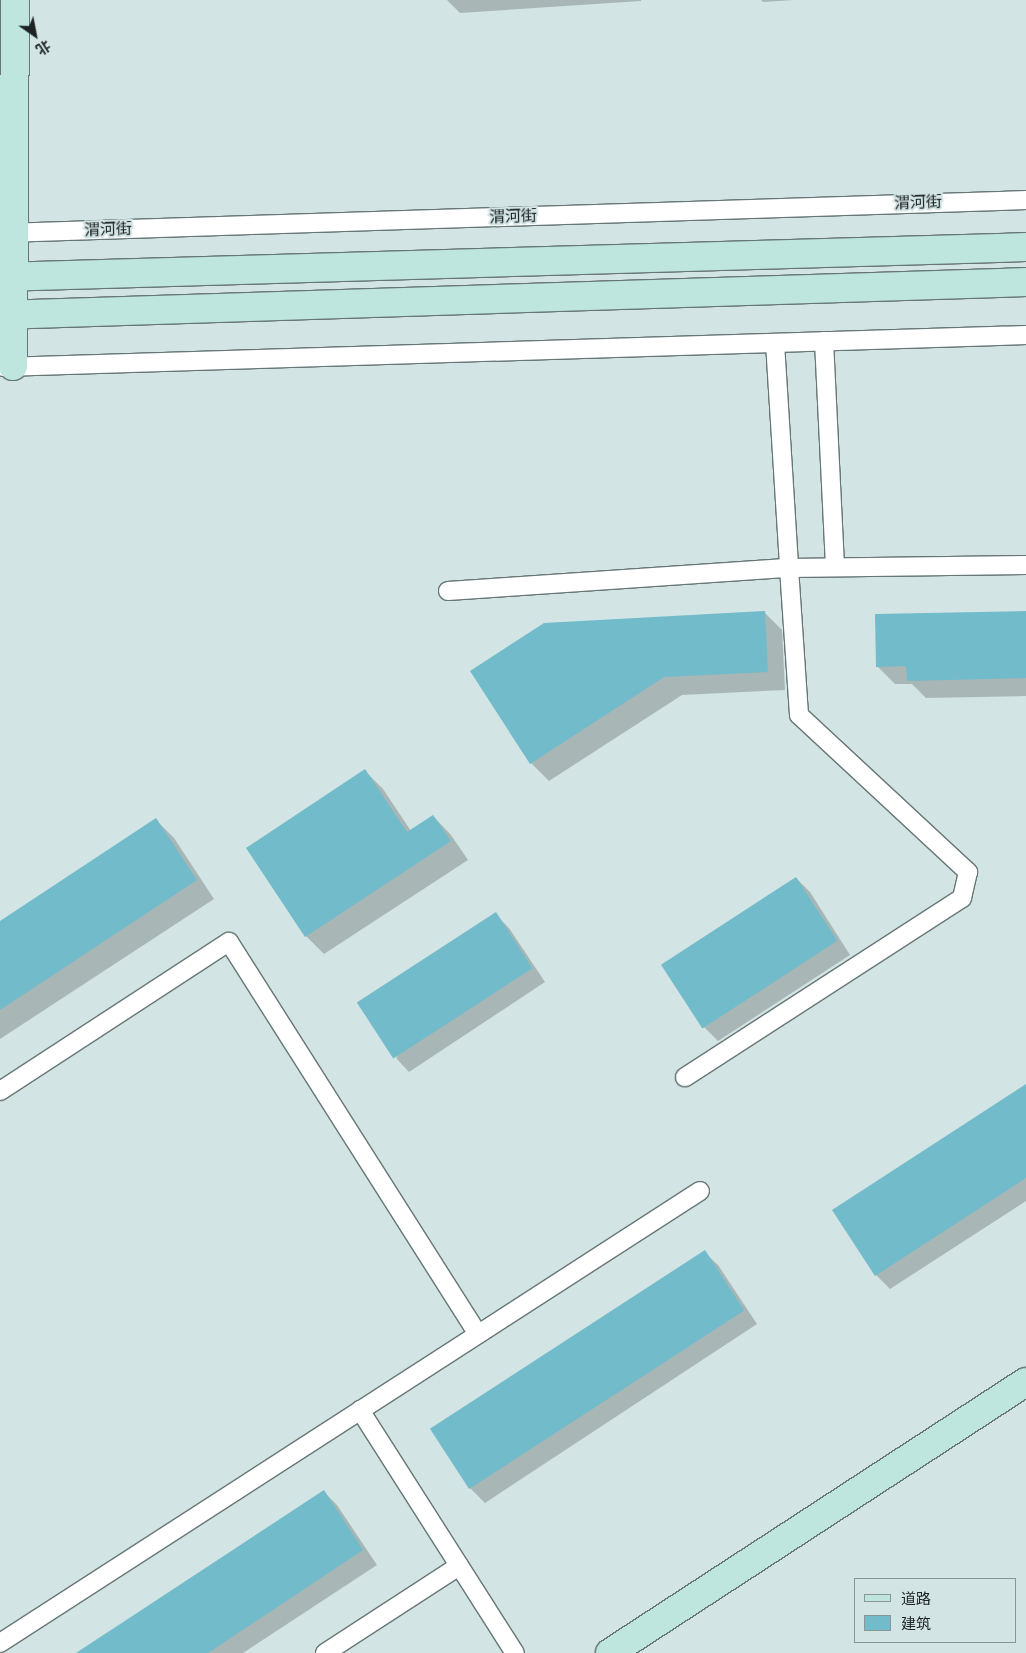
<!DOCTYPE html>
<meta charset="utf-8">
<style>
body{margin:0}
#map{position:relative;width:1026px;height:1653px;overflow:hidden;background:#d3e4e4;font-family:"Crimson Pro","Noto Sans SC",serif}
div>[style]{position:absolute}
.shadow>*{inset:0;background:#0003}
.building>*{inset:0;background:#72bbcb;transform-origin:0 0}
.roads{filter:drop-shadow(1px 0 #677676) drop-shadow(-1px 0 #677676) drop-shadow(0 1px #677676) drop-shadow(0 -1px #677676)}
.lane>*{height:18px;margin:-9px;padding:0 9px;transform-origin:9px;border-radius:9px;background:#fff}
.secondary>*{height:28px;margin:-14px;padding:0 14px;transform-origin:14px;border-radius:14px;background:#bee6df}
span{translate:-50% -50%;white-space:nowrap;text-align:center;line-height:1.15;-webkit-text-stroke:4px #d3e4e4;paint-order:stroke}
.street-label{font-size:16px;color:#1d2323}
.legend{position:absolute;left:854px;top:1578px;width:162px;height:65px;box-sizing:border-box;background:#d3e4e4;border:1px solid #8a9797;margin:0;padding:6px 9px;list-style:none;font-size:15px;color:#1d2323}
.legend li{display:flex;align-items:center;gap:10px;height:25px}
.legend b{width:25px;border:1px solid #8a9797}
.north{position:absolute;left:10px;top:10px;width:50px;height:50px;-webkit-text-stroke:4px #d3e4e4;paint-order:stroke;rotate:147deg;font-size:14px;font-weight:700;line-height:20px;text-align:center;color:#1d2323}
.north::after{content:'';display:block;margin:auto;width:18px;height:22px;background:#1d2323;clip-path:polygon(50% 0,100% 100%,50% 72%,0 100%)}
</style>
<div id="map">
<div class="shadow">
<i style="clip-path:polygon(447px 0,641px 0,641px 1px,460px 13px)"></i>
<i style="clip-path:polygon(761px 0,794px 0,763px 2px)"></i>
<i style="clip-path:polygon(764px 612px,782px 630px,785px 690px,682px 695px,549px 781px,531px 763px,471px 671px)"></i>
<i style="clip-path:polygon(1026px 612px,1026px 696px,926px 698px,912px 684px,895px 684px,877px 666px)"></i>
<i style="clip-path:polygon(365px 771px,383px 789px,411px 831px,433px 816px,451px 835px,468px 860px,324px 954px,306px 936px)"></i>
<i style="clip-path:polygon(156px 820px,174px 838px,214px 899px,0 1039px,0 922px)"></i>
<i style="clip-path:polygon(796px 878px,810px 892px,850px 955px,718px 1041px,704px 1027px)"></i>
<i style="clip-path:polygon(495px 914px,509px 928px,545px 982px,409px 1072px,396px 1058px)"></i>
<i style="clip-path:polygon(1026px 1086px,1026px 1201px,890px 1289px,876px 1275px)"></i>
<i style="clip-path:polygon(704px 1252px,718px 1265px,757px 1324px,485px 1503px,471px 1489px,433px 1430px)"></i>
<i style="clip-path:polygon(323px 1491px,337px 1505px,377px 1565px,243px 1653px,78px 1653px)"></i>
</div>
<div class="building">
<i style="clip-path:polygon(765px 611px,768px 672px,664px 677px,530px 764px,470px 671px,544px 623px)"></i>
<i style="clip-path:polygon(1026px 611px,1026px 678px,907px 681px,906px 666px,876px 667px,875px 614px)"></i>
<i style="clip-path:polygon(365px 769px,407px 832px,433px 815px,451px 841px,305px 937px,246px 848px)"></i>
<i style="clip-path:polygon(156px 818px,197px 880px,0 1010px,0 921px)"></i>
<i style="left:796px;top:877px;width:76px;height:161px;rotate:57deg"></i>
<i style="left:496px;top:912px;width:67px;height:166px;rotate:57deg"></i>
<i style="clip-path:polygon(1026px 1084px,1026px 1178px,875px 1276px,832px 1210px)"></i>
<i style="left:705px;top:1250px;width:72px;height:328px;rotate:57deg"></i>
<i style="clip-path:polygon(324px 1490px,363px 1550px,208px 1653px,76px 1653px)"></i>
</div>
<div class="roads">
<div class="lane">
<i style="left:5px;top:233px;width:1022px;rotate:-1.85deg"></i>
<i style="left:824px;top:341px;width:226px;rotate:87.2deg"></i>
<i style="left:775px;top:343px;width:225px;rotate:86.4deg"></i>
<i style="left:789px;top:568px;width:237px;rotate:-0.7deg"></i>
<i style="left:3px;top:367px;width:1024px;rotate:-1.79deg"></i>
<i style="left:448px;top:591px;width:342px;rotate:-3.9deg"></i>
<i style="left:789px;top:568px;width:147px;rotate:86.1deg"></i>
<i style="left:799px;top:715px;width:231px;rotate:42.9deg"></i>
<i style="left:968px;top:872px;width:27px;rotate:103deg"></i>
<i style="left:962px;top:898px;width:330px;rotate:147.1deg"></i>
<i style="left:0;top:1091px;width:273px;rotate:-33.1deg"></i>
<i style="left:229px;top:942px;width:464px;rotate:57.6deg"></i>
<i style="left:360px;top:1410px;width:288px;rotate:57.5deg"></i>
<i style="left:0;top:1643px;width:833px;rotate:-32.85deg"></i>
<i style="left:325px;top:1653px;width:160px;rotate:-33deg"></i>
</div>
<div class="secondary">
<i style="left:0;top:277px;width:1026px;rotate:-1.67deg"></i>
<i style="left:0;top:315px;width:1027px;rotate:-1.84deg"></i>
<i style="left:13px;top:366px;width:366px;rotate:-89.7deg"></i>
<i style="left:610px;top:1653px;width:496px;rotate:-33.1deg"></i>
</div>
</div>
<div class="street-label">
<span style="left:918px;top:203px;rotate:-2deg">渭河街</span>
<span style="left:513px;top:217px;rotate:-2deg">渭河街</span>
<span style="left:108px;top:230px;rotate:-2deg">渭河街</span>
</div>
<ul class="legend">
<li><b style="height:6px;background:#bee6df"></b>道路</li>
<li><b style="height:14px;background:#72bbcb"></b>建筑</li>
</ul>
<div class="north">北</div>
</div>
